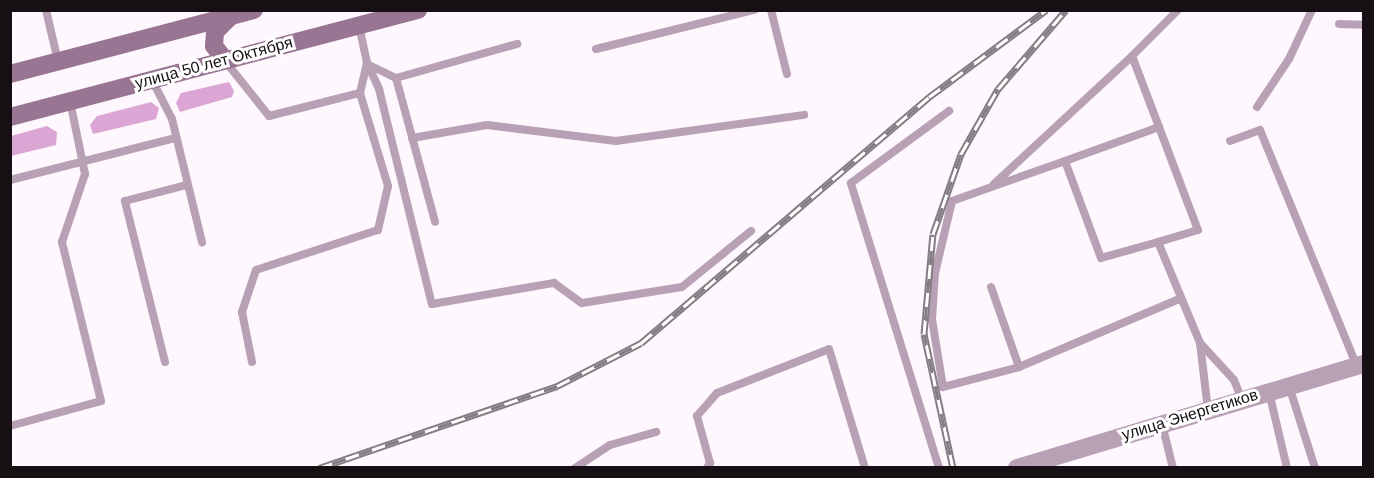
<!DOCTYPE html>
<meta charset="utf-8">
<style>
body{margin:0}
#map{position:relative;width:1374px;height:478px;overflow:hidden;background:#fef7fd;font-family:Helvetica,sans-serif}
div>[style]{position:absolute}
.forest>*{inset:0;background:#dca6d4}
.service>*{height:8px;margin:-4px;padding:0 4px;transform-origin:4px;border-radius:4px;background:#b8a0b5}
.tertiary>*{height:18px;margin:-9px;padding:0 9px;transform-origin:9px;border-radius:9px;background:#b8a0b5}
.secondary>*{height:18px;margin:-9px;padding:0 9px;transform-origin:9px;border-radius:9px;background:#987593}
.rail>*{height:7px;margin-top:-3.5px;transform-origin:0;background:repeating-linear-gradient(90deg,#fff 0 14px,#847d83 0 28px);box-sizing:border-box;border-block:2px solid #847d83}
span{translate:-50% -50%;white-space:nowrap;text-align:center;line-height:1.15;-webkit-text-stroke:6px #fff;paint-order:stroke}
.street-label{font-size:16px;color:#161015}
.frame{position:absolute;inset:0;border:12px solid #161015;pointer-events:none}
</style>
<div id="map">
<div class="forest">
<i style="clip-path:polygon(229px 82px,234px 91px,232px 97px,180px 112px,176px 103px,181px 93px)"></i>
<i style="clip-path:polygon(151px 102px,159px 108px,156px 119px,93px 134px,90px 125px,97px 116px)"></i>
<i style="clip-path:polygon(47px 126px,57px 132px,56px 145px,11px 156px,11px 136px)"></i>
</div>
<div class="service">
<i style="left:46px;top:10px;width:52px;rotate:76.8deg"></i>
<i style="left:771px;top:10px;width:66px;rotate:76deg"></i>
<i style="left:1339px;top:24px;width:25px;rotate:2deg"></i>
<i style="left:596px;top:49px;width:163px;rotate:-13.9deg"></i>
<i style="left:225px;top:61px;width:70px;rotate:51.3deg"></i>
<i style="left:269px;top:116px;width:94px;rotate:-14.2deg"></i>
<i style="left:360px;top:93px;width:31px;rotate:-77deg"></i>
<i style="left:367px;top:63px;width:38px;rotate:-102deg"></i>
<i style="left:367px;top:63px;width:29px;rotate:65deg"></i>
<i style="left:379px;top:89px;width:221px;rotate:76.2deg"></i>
<i style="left:432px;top:304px;width:124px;rotate:-9.8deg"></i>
<i style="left:554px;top:283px;width:34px;rotate:36deg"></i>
<i style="left:582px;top:303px;width:101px;rotate:-9.1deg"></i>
<i style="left:682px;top:287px;width:89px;rotate:-39.1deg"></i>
<i style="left:367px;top:64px;width:32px;rotate:26deg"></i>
<i style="left:396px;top:78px;width:149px;rotate:74.8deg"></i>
<i style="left:396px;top:78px;width:126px;rotate:-15.7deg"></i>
<i style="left:152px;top:80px;width:44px;rotate:62.9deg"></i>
<i style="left:172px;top:119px;width:127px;rotate:76.3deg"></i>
<i style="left:1257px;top:107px;width:58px;rotate:-56.3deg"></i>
<i style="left:1289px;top:59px;width:54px;rotate:-64.9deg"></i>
<i style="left:1159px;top:127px;width:76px;rotate:-110.8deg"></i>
<i style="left:1132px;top:56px;width:65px;rotate:-45deg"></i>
<i style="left:412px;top:138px;width:76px;rotate:-9.8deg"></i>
<i style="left:487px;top:125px;width:130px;rotate:7.1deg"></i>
<i style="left:616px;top:141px;width:190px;rotate:-7.9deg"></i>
<i style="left:1230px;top:141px;width:32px;rotate:-20deg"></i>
<i style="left:1260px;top:130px;width:255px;rotate:67.7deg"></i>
<i style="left:10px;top:180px;width:170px;rotate:-14.3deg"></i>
<i style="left:994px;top:184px;width:188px;rotate:-42.8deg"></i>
<i style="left:1158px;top:242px;width:59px;rotate:164.3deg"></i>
<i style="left:1101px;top:258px;width:103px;rotate:-110.4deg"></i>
<i style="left:1065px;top:161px;width:100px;rotate:-19.9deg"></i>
<i style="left:1159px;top:127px;width:110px;rotate:69.3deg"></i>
<i style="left:1198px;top:230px;width:42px;rotate:163.3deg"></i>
<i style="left:1158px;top:242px;width:109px;rotate:67.4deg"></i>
<i style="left:1200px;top:343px;width:50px;rotate:47.4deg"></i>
<i style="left:1234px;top:380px;width:22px;rotate:68deg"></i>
<i style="left:991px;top:287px;width:85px;rotate:70.7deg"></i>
<i style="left:1019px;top:367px;width:174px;rotate:-23deg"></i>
<i style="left:1200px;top:343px;width:67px;rotate:83.2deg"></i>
<i style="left:165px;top:362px;width:166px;rotate:-104deg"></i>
<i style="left:125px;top:201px;width:63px;rotate:-14.7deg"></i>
<i style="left:252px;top:362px;width:51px;rotate:-101.3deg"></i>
<i style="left:242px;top:312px;width:44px;rotate:-71.6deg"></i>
<i style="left:256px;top:270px;width:128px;rotate:-18.2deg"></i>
<i style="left:378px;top:230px;width:45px;rotate:-77.2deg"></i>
<i style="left:388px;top:186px;width:97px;rotate:-106.8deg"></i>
<i style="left:1019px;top:367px;width:79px;rotate:165.3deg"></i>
<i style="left:943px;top:387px;width:69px;rotate:-99.2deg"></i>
<i style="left:932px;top:319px;width:46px;rotate:-86.3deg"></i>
<i style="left:935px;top:273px;width:74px;rotate:-76.7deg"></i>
<i style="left:952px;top:201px;width:120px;rotate:-19.5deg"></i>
<i style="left:1289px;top:386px;width:86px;rotate:72.4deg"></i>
<i style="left:1269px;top:392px;width:78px;rotate:76.7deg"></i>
<i style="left:1162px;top:424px;width:45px;rotate:76deg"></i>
<i style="left:10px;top:426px;width:94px;rotate:-15.4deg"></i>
<i style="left:101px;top:401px;width:164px;rotate:-103.8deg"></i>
<i style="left:62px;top:242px;width:72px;rotate:-71.3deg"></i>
<i style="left:85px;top:174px;width:75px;rotate:-101.6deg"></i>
<i style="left:575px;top:468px;width:42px;rotate:-33.3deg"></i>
<i style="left:610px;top:445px;width:48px;rotate:-15.8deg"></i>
<i style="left:707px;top:468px;width:6px;rotate:-59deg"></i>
<i style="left:710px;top:463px;width:49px;rotate:-105.5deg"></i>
<i style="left:697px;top:416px;width:30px;rotate:-49deg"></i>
<i style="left:717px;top:393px;width:120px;rotate:-21.4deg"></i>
<i style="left:829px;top:349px;width:124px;rotate:73.2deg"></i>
<i style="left:939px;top:468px;width:298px;rotate:-107.2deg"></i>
<i style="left:851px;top:183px;width:122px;rotate:-36.3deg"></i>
</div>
<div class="tertiary">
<i style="left:1017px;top:468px;width:362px;rotate:-16.7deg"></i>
</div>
<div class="secondary">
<i style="left:225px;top:60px;width:18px;rotate:-128deg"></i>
<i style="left:214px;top:46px;width:14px;rotate:-86deg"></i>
<i style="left:215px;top:32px;width:21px;rotate:-45deg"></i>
<i style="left:10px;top:74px;width:252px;rotate:-14.7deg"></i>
<i style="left:10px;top:117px;width:422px;rotate:-14.7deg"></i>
</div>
<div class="rail">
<i style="left:319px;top:468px;width:252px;rotate:-19deg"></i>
<i style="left:557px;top:386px;width:94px;rotate:-27.1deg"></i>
<i style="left:641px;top:343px;width:379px;rotate:-40.5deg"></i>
<i style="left:929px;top:97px;width:146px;rotate:-36.6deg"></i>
<i style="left:953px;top:468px;width:137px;rotate:-102.2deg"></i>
<i style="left:924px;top:334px;width:100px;rotate:-84.9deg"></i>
<i style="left:933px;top:234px;width:85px;rotate:-70.7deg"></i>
<i style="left:961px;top:154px;width:75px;rotate:-60.4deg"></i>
<i style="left:998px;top:89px;width:104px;rotate:-49.3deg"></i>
</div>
<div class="street-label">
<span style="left:214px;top:63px;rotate:-15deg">улица 50 лет Октября</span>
<span style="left:1190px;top:415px;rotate:-17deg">улица Энергетиков</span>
</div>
<div class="frame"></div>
</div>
